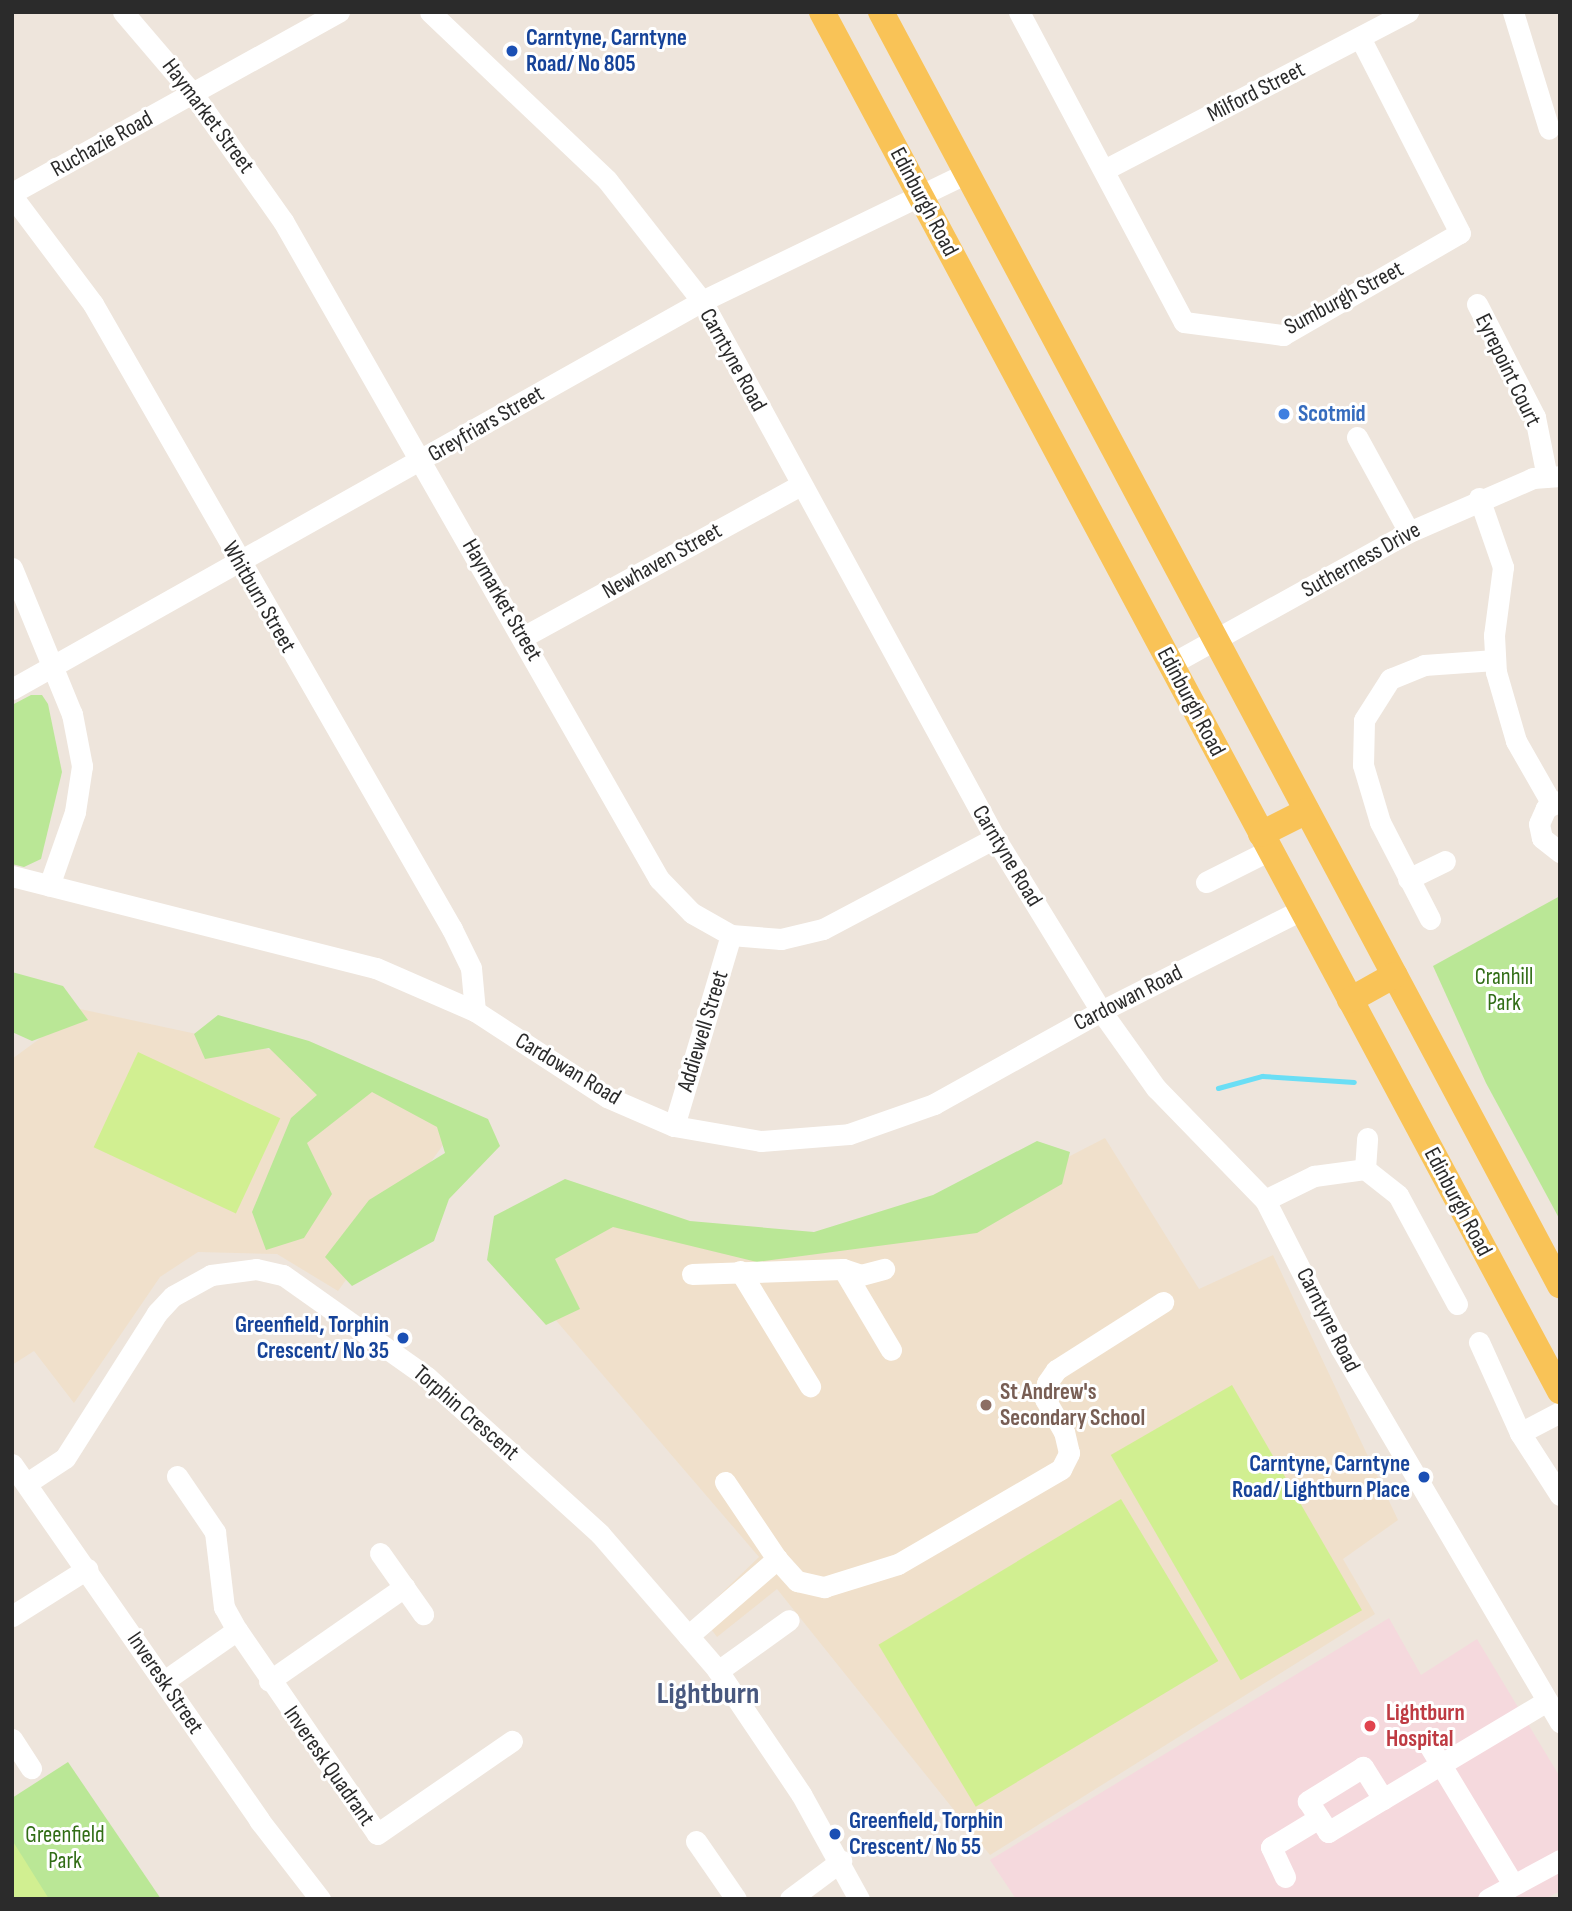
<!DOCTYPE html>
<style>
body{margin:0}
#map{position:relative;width:1572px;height:1911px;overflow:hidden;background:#eee5dc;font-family:"Sofia Sans Condensed",sans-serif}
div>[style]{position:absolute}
.education>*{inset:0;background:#f0e0cb}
.medical>*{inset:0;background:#f5d9dd}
.green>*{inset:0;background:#bae796}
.pitch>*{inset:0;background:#d1ef91;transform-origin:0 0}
.stream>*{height:5px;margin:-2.5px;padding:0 2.5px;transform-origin:2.5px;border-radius:2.5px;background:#6adef5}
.minor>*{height:21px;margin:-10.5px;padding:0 10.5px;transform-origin:10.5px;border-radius:10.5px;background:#fff}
.major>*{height:26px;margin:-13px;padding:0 13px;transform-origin:13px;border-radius:13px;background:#f9c357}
.dots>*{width:19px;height:19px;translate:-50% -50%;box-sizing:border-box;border:4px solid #fff;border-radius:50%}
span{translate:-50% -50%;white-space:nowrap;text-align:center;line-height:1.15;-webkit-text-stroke:6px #fff;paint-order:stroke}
.transit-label{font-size:23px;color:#164399;font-weight:700}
.left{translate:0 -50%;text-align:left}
.right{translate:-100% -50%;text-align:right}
.street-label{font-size:23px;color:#2b2b2b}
.shop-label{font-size:23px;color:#366cbe;font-weight:700}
.park-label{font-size:23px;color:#316d16}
.education-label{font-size:23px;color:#785e54;font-weight:700}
.health-label{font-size:23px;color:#be3a42;font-weight:700}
.district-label{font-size:30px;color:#48587f;font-weight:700}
.frame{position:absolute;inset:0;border:14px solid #2b2b2b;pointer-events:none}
</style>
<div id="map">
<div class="education">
<i style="clip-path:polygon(80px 1009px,337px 1064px,456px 1127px,338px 1291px,277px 1254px,198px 1252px,160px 1277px,74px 1403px,34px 1351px,12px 1365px,12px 1059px)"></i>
<i style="clip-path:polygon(1105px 1138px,1199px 1289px,1273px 1255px,1398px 1520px,1343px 1559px,1375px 1614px,990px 1855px,777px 1589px,717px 1637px,700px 1614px,759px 1557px,511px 1268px,611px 1209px,742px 1250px,870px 1233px,1039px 1172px)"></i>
</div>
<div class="medical">
<i style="clip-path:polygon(1389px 1618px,1421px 1675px,1477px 1639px,1560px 1777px,1560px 1891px,1545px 1899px,1016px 1899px,990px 1860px)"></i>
</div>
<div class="green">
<i style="clip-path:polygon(31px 695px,42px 695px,48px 704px,62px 772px,41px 859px,24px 867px,12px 864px,12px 705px)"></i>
<i style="clip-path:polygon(1560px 896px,1560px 1220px,1486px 1083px,1433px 966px)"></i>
<i style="clip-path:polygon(12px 972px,63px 986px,88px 1020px,32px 1041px,12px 1032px)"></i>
<i style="clip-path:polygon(218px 1015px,309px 1041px,488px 1119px,500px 1146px,449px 1199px,434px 1241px,352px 1286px,325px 1257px,369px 1200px,445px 1153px,437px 1127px,372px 1092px,307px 1143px,332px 1194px,304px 1238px,266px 1250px,252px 1212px,291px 1118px,317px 1095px,269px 1048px,205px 1059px,194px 1034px)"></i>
<i style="clip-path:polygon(1037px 1141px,1070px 1152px,1062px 1184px,977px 1233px,757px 1262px,613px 1227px,555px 1259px,580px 1309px,546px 1325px,487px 1260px,494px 1216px,565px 1179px,690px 1221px,814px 1232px,933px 1195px)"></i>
<i style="clip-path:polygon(68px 1762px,161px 1899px,12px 1899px,12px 1798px)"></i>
</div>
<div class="pitch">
<i style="left:138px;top:1052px;width:157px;height:105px;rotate:25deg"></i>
<i style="left:1232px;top:1385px;width:260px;height:140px;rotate:60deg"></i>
<i style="left:1121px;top:1499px;width:189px;height:283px;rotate:59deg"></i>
<i style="clip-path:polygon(12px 1840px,49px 1899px,12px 1899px)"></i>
</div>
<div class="stream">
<i style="left:1218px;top:1088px;width:46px;rotate:-15.3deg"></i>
<i style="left:1262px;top:1076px;width:92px;rotate:3.7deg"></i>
</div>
<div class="minor">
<i style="left:123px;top:12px;width:108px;rotate:49.5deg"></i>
<i style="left:193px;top:94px;width:156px;rotate:54.7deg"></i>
<i style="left:283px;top:221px;width:758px;rotate:60.26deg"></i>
<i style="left:659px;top:879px;width:47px;rotate:45.9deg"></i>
<i style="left:692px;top:913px;width:45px;rotate:29.4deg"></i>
<i style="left:731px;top:935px;width:50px;rotate:4.6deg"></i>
<i style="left:781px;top:939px;width:43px;rotate:-13.4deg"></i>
<i style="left:823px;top:929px;width:195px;rotate:-27.9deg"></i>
<i style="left:430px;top:12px;width:244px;rotate:43.5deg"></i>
<i style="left:607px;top:180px;width:154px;rotate:51.9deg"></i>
<i style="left:702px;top:301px;width:612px;rotate:61.38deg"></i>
<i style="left:995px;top:838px;width:203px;rotate:58.5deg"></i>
<i style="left:1101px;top:1011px;width:95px;rotate:54.5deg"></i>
<i style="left:1156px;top:1088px;width:156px;rotate:45.8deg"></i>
<i style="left:1265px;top:1200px;width:167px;rotate:63deg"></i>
<i style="left:1341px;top:1349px;width:433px;rotate:59.6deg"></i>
<i style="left:1019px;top:12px;width:351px;rotate:62deg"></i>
<i style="left:1184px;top:322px;width:100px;rotate:7.5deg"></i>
<i style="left:1283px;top:335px;width:204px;rotate:-30deg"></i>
<i style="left:1460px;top:233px;width:219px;rotate:-117.1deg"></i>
<i style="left:1513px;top:12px;width:122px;rotate:72.9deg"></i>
<i style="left:1104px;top:170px;width:343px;rotate:-27.5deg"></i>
<i style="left:12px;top:193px;width:374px;rotate:-29deg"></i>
<i style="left:12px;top:196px;width:135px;rotate:53.1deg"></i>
<i style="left:93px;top:304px;width:721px;rotate:60.13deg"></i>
<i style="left:452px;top:929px;width:43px;rotate:64deg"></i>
<i style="left:471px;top:968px;width:43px;rotate:84.7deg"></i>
<i style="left:1477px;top:304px;width:127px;rotate:62.8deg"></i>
<i style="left:1535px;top:417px;width:61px;rotate:78.7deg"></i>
<i style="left:1357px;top:437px;width:108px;rotate:61.3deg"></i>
<i style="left:1479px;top:498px;width:73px;rotate:70.8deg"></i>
<i style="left:1503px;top:567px;width:69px;rotate:97.5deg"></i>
<i style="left:1494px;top:635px;width:37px;rotate:87deg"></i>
<i style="left:1496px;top:672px;width:72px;rotate:73.8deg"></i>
<i style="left:1516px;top:741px;width:73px;rotate:60.3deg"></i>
<i style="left:12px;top:568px;width:158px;rotate:67.7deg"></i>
<i style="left:72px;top:714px;width:53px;rotate:79.1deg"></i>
<i style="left:82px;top:766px;width:47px;rotate:98.7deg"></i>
<i style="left:75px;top:812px;width:78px;rotate:109.4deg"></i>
<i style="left:523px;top:637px;width:317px;rotate:-28.7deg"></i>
<i style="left:1171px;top:664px;width:272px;rotate:-29deg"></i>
<i style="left:1409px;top:532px;width:135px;rotate:-23.5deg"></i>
<i style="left:1533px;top:478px;width:27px;rotate:-4deg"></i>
<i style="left:12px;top:689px;width:792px;rotate:-29.35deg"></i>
<i style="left:702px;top:301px;width:294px;rotate:-25.8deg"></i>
<i style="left:1560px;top:801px;width:16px;rotate:153deg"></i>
<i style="left:1546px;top:808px;width:17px;rotate:114deg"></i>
<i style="left:1539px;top:824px;width:14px;rotate:78deg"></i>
<i style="left:1542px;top:838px;width:23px;rotate:38deg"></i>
<i style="left:12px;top:876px;width:375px;rotate:14.2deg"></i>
<i style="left:376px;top:968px;width:108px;rotate:23.5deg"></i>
<i style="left:475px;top:1011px;width:158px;rotate:33.1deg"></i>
<i style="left:607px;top:1097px;width:73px;rotate:23.4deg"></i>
<i style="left:674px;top:1126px;width:88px;rotate:9.8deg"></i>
<i style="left:761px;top:1141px;width:88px;rotate:-4.5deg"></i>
<i style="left:849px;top:1134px;width:90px;rotate:-19.4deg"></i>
<i style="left:934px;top:1104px;width:191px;rotate:-29.1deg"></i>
<i style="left:1101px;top:1011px;width:224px;rotate:-26.8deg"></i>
<i style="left:1408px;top:879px;width:41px;rotate:-25.9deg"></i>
<i style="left:1206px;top:882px;width:72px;rotate:-26.6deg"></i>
<i style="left:1430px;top:919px;width:109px;rotate:-117.3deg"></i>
<i style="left:1380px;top:822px;width:59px;rotate:-106.6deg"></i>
<i style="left:1363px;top:765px;width:45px;rotate:-88.7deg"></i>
<i style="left:1364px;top:720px;width:49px;rotate:-57.6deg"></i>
<i style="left:1390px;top:679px;width:37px;rotate:-22deg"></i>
<i style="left:1424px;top:665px;width:71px;rotate:-4deg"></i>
<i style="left:674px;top:1126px;width:199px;rotate:-73.4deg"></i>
<i style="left:1365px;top:1169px;width:31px;rotate:-86deg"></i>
<i style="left:1265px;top:1200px;width:55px;rotate:-26.1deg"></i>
<i style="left:1314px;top:1176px;width:51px;rotate:-7.8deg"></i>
<i style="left:1365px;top:1169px;width:42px;rotate:38.2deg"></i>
<i style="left:1398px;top:1195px;width:124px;rotate:61.6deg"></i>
<i style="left:843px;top:1269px;width:94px;rotate:59.3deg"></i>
<i style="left:740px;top:1271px;width:135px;rotate:58.7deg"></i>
<i style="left:692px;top:1274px;width:151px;rotate:-1.9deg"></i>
<i style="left:843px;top:1269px;width:19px;rotate:18deg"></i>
<i style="left:861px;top:1275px;width:24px;rotate:-15deg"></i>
<i style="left:1479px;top:1342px;width:100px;rotate:65.7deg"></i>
<i style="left:1520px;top:1433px;width:74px;rotate:57.2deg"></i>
<i style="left:1520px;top:1433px;width:45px;rotate:-27.7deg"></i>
<i style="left:12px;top:1464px;width:433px;rotate:55.2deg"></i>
<i style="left:259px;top:1820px;width:100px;rotate:52.3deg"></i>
<i style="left:177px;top:1476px;width:68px;rotate:55.8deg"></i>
<i style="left:215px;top:1532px;width:76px;rotate:83.2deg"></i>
<i style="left:224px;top:1607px;width:26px;rotate:61deg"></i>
<i style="left:237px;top:1630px;width:247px;rotate:55.5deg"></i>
<i style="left:377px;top:1834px;width:164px;rotate:-34.6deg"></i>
<i style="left:27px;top:1483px;width:45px;rotate:-33.3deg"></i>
<i style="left:65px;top:1458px;width:172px;rotate:-57.6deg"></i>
<i style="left:157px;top:1313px;width:23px;rotate:-47deg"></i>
<i style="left:173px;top:1296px;width:43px;rotate:-28.9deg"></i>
<i style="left:211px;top:1275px;width:45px;rotate:-7.6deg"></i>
<i style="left:256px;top:1269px;width:28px;rotate:13deg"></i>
<i style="left:283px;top:1275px;width:176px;rotate:35.3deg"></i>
<i style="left:427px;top:1377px;width:234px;rotate:42.2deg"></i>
<i style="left:600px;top:1534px;width:177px;rotate:49.1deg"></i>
<i style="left:716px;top:1668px;width:152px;rotate:56deg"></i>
<i style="left:801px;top:1794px;width:120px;rotate:61.1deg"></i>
<i style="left:380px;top:1553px;width:75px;rotate:54.8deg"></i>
<i style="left:777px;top:1559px;width:30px;rotate:48deg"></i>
<i style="left:797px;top:1581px;width:28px;rotate:13deg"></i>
<i style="left:824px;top:1587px;width:77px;rotate:-17.3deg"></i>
<i style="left:898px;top:1564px;width:189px;rotate:-30.2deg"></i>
<i style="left:1061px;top:1469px;width:18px;rotate:-63deg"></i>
<i style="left:1069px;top:1453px;width:22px;rotate:-103deg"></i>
<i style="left:1064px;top:1432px;width:38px;rotate:-120deg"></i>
<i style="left:1045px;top:1399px;width:16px;rotate:-83deg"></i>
<i style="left:1047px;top:1383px;width:16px;rotate:-55deg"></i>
<i style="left:1056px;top:1370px;width:127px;rotate:-32.4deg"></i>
<i style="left:12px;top:1616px;width:89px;rotate:-32.1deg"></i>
<i style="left:688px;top:1636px;width:118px;rotate:-40.9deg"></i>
<i style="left:777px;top:1559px;width:93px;rotate:-124deg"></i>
<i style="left:718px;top:1671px;width:87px;rotate:-35.7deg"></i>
<i style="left:164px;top:1681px;width:89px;rotate:-34.9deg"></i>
<i style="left:269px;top:1681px;width:165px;rotate:-34.8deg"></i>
<i style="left:12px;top:1739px;width:35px;rotate:57deg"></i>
<i style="left:1429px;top:1745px;width:162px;rotate:58.9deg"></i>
<i style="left:1383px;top:1799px;width:38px;rotate:-122deg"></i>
<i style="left:1363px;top:1767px;width:65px;rotate:148.3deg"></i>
<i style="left:1308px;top:1801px;width:37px;rotate:57deg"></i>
<i style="left:1328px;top:1832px;width:64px;rotate:-31deg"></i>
<i style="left:1383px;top:1799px;width:191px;rotate:-30.9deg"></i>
<i style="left:696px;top:1841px;width:70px;rotate:55.4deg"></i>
<i style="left:1285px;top:1877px;width:33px;rotate:-115deg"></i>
<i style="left:1271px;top:1847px;width:56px;rotate:-31.1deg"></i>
<i style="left:790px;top:1899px;width:64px;rotate:-36.7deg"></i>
<i style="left:1488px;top:1899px;width:82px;rotate:-28.4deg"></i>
</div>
<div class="major">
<i style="left:822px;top:12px;width:1564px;rotate:61.85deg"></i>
<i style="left:881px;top:12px;width:1443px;rotate:61.93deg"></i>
<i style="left:1261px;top:834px;width:51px;rotate:-26.6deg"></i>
<i style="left:1350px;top:1000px;width:51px;rotate:-29.1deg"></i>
</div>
<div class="dots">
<i style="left:512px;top:51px;background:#1a4fb4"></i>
<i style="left:1284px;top:414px;background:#3f7fe0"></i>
<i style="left:403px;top:1338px;background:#1a4fb4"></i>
<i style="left:986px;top:1405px;background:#8d6e63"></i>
<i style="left:1424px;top:1477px;background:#1a4fb4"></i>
<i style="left:1370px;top:1726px;background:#e0444e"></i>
<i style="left:835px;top:1834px;background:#1a4fb4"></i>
</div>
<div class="transit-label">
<span class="left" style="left:526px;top:51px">Carntyne, Carntyne<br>Road/ No 805</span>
<span class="right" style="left:389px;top:1338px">Greenfield, Torphin<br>Crescent/ No 35</span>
<span class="right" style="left:1410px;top:1477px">Carntyne, Carntyne<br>Road/ Lightburn Place</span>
<span class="left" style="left:849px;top:1834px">Greenfield, Torphin<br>Crescent/ No 55</span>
</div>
<div class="street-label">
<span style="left:1256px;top:92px;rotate:-27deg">Milford Street</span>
<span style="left:208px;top:116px;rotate:53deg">Haymarket Street</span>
<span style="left:102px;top:144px;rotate:-29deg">Ruchazie Road</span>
<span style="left:924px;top:202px;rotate:62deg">Edinburgh Road</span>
<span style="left:1344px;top:298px;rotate:-28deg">Sumburgh Street</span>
<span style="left:733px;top:360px;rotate:61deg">Carntyne Road</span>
<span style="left:1508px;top:370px;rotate:64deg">Eyrepoint Court</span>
<span style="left:486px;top:424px;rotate:-30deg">Greyfriars Street</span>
<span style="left:1361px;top:560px;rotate:-29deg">Sutherness Drive</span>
<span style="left:662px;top:561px;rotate:-29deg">Newhaven Street</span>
<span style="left:259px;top:597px;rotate:60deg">Whitburn Street</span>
<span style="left:502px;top:600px;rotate:60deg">Haymarket Street</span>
<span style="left:1191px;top:702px;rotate:62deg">Edinburgh Road</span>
<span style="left:1007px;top:856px;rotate:59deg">Carntyne Road</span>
<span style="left:1128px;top:998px;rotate:-27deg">Cardowan Road</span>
<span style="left:703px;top:1031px;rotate:-73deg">Addiewell Street</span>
<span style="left:568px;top:1069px;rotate:31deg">Cardowan Road</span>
<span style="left:1458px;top:1202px;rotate:62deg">Edinburgh Road</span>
<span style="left:1328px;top:1320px;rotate:63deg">Carntyne Road</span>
<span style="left:466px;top:1413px;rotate:41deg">Torphin Crescent</span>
<span style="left:165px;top:1683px;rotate:56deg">Inveresk Street</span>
<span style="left:329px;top:1766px;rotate:55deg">Inveresk Quadrant</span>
</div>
<div class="shop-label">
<span class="left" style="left:1298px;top:414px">Scotmid</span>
</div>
<div class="park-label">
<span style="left:1504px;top:990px">Cranhill<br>Park</span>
<span style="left:65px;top:1848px">Greenfield<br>Park</span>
</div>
<div class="education-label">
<span class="left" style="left:1000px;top:1405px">St Andrew's<br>Secondary School</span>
</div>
<div class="health-label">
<span class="left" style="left:1386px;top:1726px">Lightburn<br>Hospital</span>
</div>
<div class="district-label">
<span style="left:708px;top:1694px">Lightburn</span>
</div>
<div class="frame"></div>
</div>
